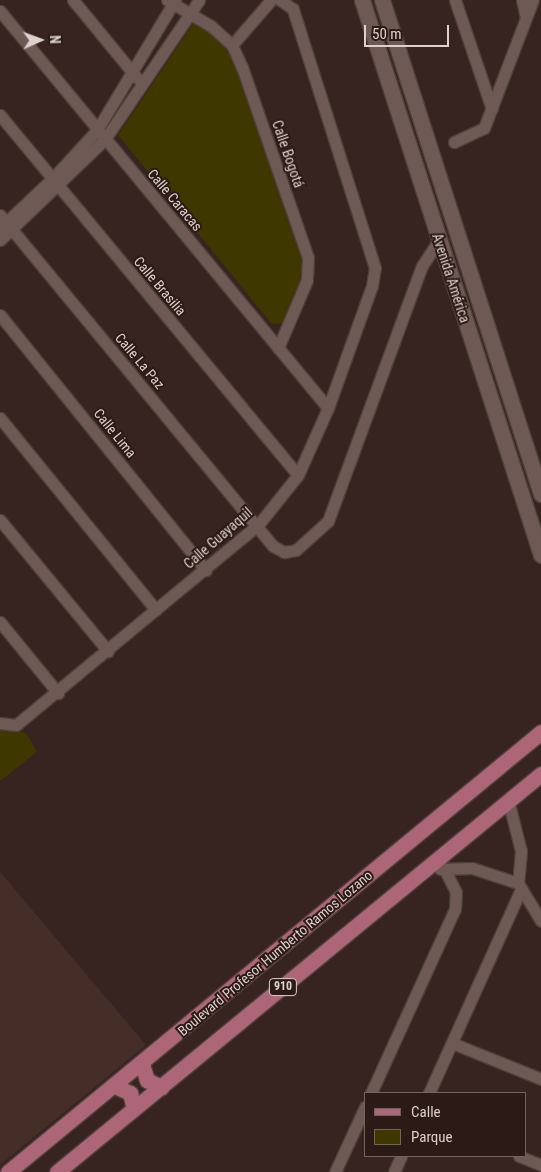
<!DOCTYPE html>
<meta charset="utf-8">
<style>
body{margin:0}
#map{position:relative;width:541px;height:1172px;overflow:hidden;background:#372420;font-family:"Roboto Condensed",sans-serif}
div>[style]{position:absolute}
.built>*{inset:0;background:#462e28}
.green>*{inset:0;background:#3f3700}
.roads{filter:drop-shadow(1px 0 #4f403c) drop-shadow(-1px 0 #4f403c) drop-shadow(0 1px #4f403c) drop-shadow(0 -1px #4f403c)}
.street>*{height:11px;margin:-5.5px;padding:0 5.5px;transform-origin:5.5px;border-radius:5.5px;background:#6f5954}
.secondary>*{height:15px;margin:-7.5px;padding:0 7.5px;transform-origin:7.5px;border-radius:7.5px;background:#6f5954}
.primary>*{height:15px;margin:-7.5px;padding:0 7.5px;transform-origin:7.5px;border-radius:7.5px;background:#ac6678}
span{translate:-50% -50%;white-space:nowrap;text-align:center;line-height:1.15;-webkit-text-stroke:4px #2c1a16;paint-order:stroke}
.shield-label span{padding:1px 4px;background:#2c1a16;border:1px solid;border-radius:4px;-webkit-text-stroke-width:0}
.shield-label{font-size:12px;color:#ddd1ce;font-weight:700}
.street-label{font-size:14px;color:#ddd1ce}
.legend{position:absolute;left:364px;top:1092px;width:162px;height:65px;box-sizing:border-box;background:#2c1a16;border:1px solid #736360;margin:0;padding:6px 9px;list-style:none;font-size:15px;color:#ddd1ce}
.legend li{display:flex;align-items:center;gap:10px;height:25px}
.legend b{width:25px;border:1px solid #736360}
.north{position:absolute;left:15px;top:15px;width:50px;height:50px;-webkit-text-stroke:4px #2c1a16;paint-order:stroke;rotate:88deg;font-size:14px;font-weight:700;line-height:20px;text-align:center;color:#ddd1ce}
.north::after{content:'';display:block;margin:auto;width:18px;height:22px;background:#ddd1ce;clip-path:polygon(50% 0,100% 100%,50% 72%,0 100%)}
.scale{position:absolute;left:364px;top:25px;width:85px;height:22px;box-sizing:border-box;border:2px solid #ddd1ce;border-top:0;padding-left:6px;font-size:15px;line-height:18px;white-space:nowrap;color:#ddd1ce;-webkit-text-stroke:4px #2c1a16;paint-order:stroke}
</style>
<div id="map">
<div class="built">
<i style="clip-path:polygon(0 872px,146px 1045px,0 1165px)"></i>
</div>
<div class="green">
<i style="clip-path:polygon(195px 21px,223px 41px,238px 64px,306px 267px,286px 323px,272px 324px,118px 135px)"></i>
<i style="clip-path:polygon(0 723px,27px 734px,37px 752px,0 781px)"></i>
</div>
<div class="roads">
<div class="street">
<i style="left:73px;top:0;width:101px;rotate:50.6deg"></i>
<i style="left:167px;top:0;width:51px;rotate:30.6deg"></i>
<i style="left:211px;top:26px;width:28px;rotate:42deg"></i>
<i style="left:232px;top:45px;width:24px;rotate:66deg"></i>
<i style="left:242px;top:67px;width:202px;rotate:70.9deg"></i>
<i style="left:308px;top:258px;width:22px;rotate:93deg"></i>
<i style="left:307px;top:280px;width:74px;rotate:113.1deg"></i>
<i style="left:455px;top:0;width:115px;rotate:71.3deg"></i>
<i style="left:522px;top:0;width:17px;rotate:77deg"></i>
<i style="left:0;top:11px;width:515px;rotate:50.44deg"></i>
<i style="left:232px;top:45px;width:60px;rotate:-49.1deg"></i>
<i style="left:0;top:115px;width:467px;rotate:50.4deg"></i>
<i style="left:454px;top:142px;width:33px;rotate:-25deg"></i>
<i style="left:484px;top:128px;width:137px;rotate:-69.1deg"></i>
<i style="left:0;top:215px;width:429px;rotate:50.5deg"></i>
<i style="left:273px;top:546px;width:13px;rotate:29deg"></i>
<i style="left:284px;top:552px;width:12px;rotate:-9deg"></i>
<i style="left:296px;top:550px;width:43px;rotate:-42.2deg"></i>
<i style="left:328px;top:521px;width:272px;rotate:-69.8deg"></i>
<i style="left:422px;top:266px;width:31px;rotate:-57deg"></i>
<i style="left:1px;top:227px;width:70px;rotate:-43.3deg"></i>
<i style="left:52px;top:179px;width:67px;rotate:-47.4deg"></i>
<i style="left:97px;top:130px;width:152px;rotate:-59deg"></i>
<i style="left:0;top:240px;width:146px;rotate:-43.9deg"></i>
<i style="left:105px;top:139px;width:168px;rotate:-55.9deg"></i>
<i style="left:0;top:315px;width:328px;rotate:51.1deg"></i>
<i style="left:0;top:418px;width:247px;rotate:50.9deg"></i>
<i style="left:0;top:520px;width:170px;rotate:50.5deg"></i>
<i style="left:0;top:622px;width:92px;rotate:50.8deg"></i>
<i style="left:0;top:723px;width:16px;rotate:7deg"></i>
<i style="left:16px;top:725px;width:314px;rotate:-39.6deg"></i>
<i style="left:258px;top:525px;width:64px;rotate:-51.3deg"></i>
<i style="left:298px;top:475px;width:73px;rotate:-65.9deg"></i>
<i style="left:328px;top:408px;width:130px;rotate:-70.2deg"></i>
<i style="left:372px;top:286px;width:18px;rotate:-81deg"></i>
<i style="left:375px;top:268px;width:272px;rotate:-107.6deg"></i>
<i style="left:293px;top:9px;width:16px;rotate:-145deg"></i>
<i style="left:508px;top:800px;width:53px;rotate:75.7deg"></i>
<i style="left:521px;top:851px;width:32px;rotate:95deg"></i>
<i style="left:518px;top:883px;width:44px;rotate:58.8deg"></i>
<i style="left:440px;top:869px;width:32px;rotate:-2deg"></i>
<i style="left:472px;top:868px;width:48px;rotate:18.1deg"></i>
<i style="left:452px;top:1043px;width:96px;rotate:22deg"></i>
<i style="left:371px;top:1093px;width:202px;rotate:-65.5deg"></i>
<i style="left:455px;top:909px;width:17px;rotate:-87deg"></i>
<i style="left:456px;top:892px;width:27px;rotate:-117deg"></i>
<i style="left:429px;top:1093px;width:224px;rotate:-65.7deg"></i>
<i style="left:519px;top:1156px;width:24px;rotate:22deg"></i>
<i style="left:335px;top:1172px;width:72px;rotate:-65.2deg"></i>
<i style="left:394px;top:1172px;width:17px;rotate:-66deg"></i>
</div>
<div class="secondary">
<i style="left:362px;top:0;width:583px;rotate:72.12deg"></i>
<i style="left:382px;top:0;width:519px;rotate:72.16deg"></i>
</div>
<div class="primary">
<i style="left:142px;top:1064px;width:17px;rotate:73deg"></i>
<i style="left:147px;top:1080px;width:16px;rotate:27deg"></i>
<i style="left:115px;top:1086px;width:17px;rotate:25deg"></i>
<i style="left:130px;top:1093px;width:16px;rotate:76deg"></i>
<i style="left:8px;top:1172px;width:691px;rotate:-39.54deg"></i>
<i style="left:57px;top:1172px;width:627px;rotate:-39.43deg"></i>
</div>
</div>
<div class="shield-label">
<span style="left:283px;top:987px">910</span>
</div>
<div class="street-label">
<span style="left:288px;top:154px;rotate:71deg">Calle Bogotá</span>
<span style="left:175px;top:200px;rotate:50deg">Calle Caracas</span>
<span style="left:451px;top:278px;rotate:72deg">Avenida América</span>
<span style="left:160px;top:286px;rotate:50deg">Calle Brasilia</span>
<span style="left:140px;top:361px;rotate:50deg">Calle La Paz</span>
<span style="left:115px;top:433px;rotate:51deg">Calle Lima</span>
<span style="left:218px;top:538px;rotate:-41deg">Calle Guayaquil</span>
<span style="left:275px;top:953px;rotate:-40deg">Boulevard Profesor Humberto Ramos Lozano</span>
</div>
<ul class="legend">
<li><b style="height:6px;background:#ac6678"></b>Calle</li>
<li><b style="height:14px;background:#3f3700"></b>Parque</li>
</ul>
<div class="north">N</div>
<div class="scale">50 m</div>
</div>
